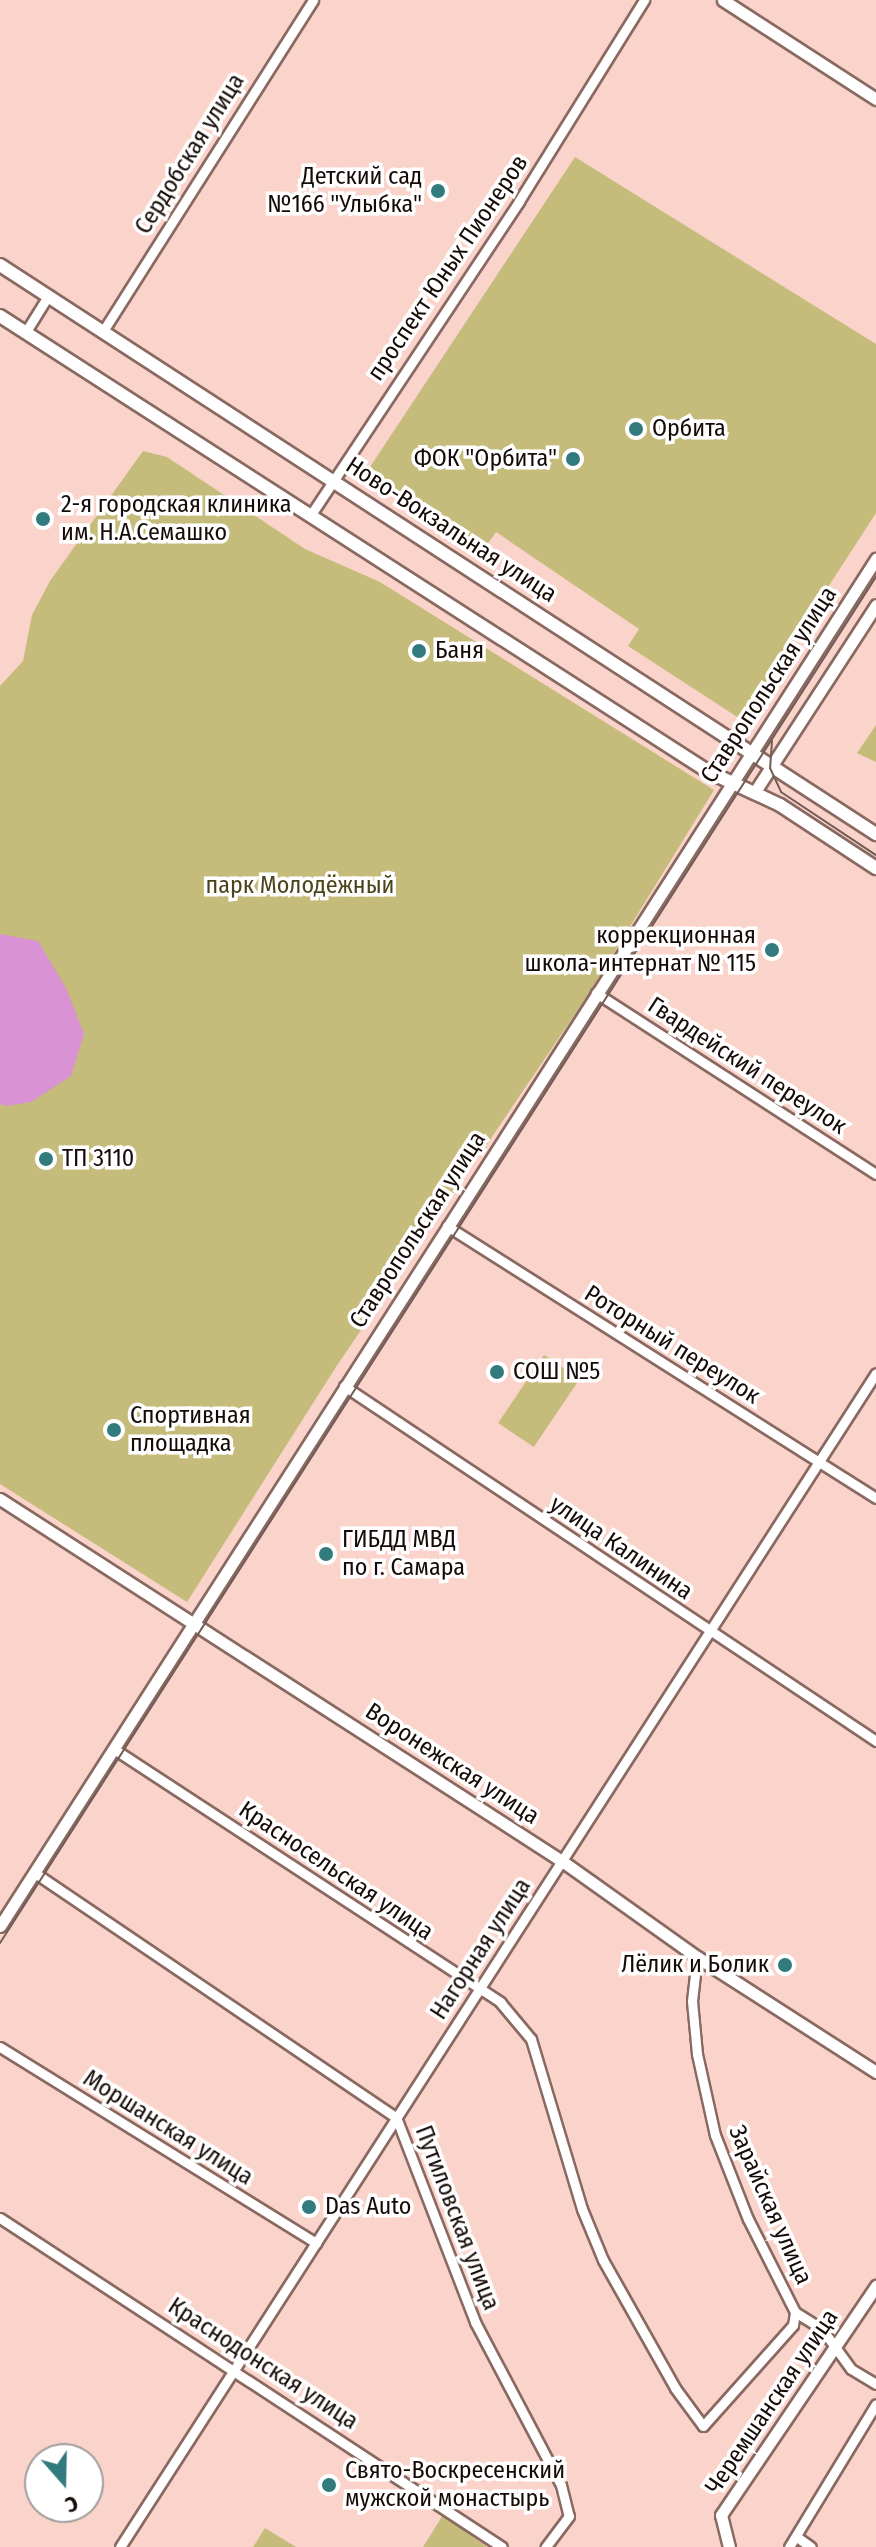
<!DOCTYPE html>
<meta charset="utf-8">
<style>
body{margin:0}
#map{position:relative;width:876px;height:2547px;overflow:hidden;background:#fad4cb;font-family:"Fira Sans Condensed",sans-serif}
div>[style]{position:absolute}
.green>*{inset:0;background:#c5bb7a;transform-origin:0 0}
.water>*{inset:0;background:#d992d4}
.roads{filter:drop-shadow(2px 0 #8a6961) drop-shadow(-2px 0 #8a6961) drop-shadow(0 2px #8a6961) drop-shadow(0 -2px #8a6961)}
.minor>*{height:9px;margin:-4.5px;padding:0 4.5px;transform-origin:4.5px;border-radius:4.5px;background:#fff}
.tertiary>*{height:11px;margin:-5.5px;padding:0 5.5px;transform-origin:5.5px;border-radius:5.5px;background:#fff}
.secondary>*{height:12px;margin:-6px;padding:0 6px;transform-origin:6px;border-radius:6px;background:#fff}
.tram>*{height:2px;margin:-1px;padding:0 1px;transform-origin:1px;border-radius:1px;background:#725c56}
.dots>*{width:22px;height:22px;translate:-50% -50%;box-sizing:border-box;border:4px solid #fff;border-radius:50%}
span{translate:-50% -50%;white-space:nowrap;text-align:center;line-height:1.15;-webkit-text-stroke:7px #fff;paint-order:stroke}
.street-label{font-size:24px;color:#150a07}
.poi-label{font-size:24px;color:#150a07}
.right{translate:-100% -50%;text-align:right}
.left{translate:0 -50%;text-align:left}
.park-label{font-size:24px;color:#4b441b}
.north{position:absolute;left:24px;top:2443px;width:80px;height:80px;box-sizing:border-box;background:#fff;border:2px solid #a19d9c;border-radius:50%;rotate:160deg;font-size:22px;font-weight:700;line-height:32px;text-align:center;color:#150a07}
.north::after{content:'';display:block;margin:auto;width:28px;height:36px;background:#317a7e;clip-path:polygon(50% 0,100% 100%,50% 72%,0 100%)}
</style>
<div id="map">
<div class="green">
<i style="clip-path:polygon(575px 157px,876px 344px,876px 513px,742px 720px,628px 646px,639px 629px,496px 532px,482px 552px,364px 476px)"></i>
<i style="clip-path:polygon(143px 451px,167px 457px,305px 549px,380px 582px,714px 790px,588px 995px,336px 1367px,187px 1602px,0 1484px,0 686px,23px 661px,32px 615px,50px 581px)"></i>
<i style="clip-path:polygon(876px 725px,876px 762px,857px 753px)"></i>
<i style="left:544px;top:1355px;width:43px;height:82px;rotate:34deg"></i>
<i style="clip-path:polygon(443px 2515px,487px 2547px,423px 2547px)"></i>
<i style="clip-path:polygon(265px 2528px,296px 2547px,253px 2547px)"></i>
</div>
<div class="water">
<i style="clip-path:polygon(0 934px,38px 941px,66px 988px,84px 1034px,71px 1076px,31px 1102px,6px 1106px,0 1104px)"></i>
</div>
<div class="roads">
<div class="minor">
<i style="left:103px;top:331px;width:392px;rotate:-57.6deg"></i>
<i style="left:25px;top:333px;width:44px;rotate:-58.1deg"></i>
<i style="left:310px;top:516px;width:378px;rotate:-56.4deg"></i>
<i style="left:519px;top:201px;width:237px;rotate:-58.1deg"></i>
<i style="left:596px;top:993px;width:333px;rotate:32.9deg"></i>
<i style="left:447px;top:1226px;width:508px;rotate:32.38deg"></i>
<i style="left:344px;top:1386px;width:640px;rotate:33.71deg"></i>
<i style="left:114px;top:1749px;width:462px;rotate:33.2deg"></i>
<i style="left:500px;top:2002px;width:48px;rotate:50deg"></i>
<i style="left:531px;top:2039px;width:177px;rotate:73.3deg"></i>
<i style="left:582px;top:2209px;width:55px;rotate:67.6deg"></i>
<i style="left:603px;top:2260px;width:147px;rotate:60.6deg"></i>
<i style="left:675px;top:2388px;width:47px;rotate:53.6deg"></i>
<i style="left:703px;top:2426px;width:135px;rotate:-48.3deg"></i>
<i style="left:793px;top:2325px;width:13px;rotate:-81deg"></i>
<i style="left:35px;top:1873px;width:436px;rotate:34.1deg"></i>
<i style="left:396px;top:2117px;width:220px;rotate:68.9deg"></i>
<i style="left:475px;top:2322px;width:184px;rotate:62.2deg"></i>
<i style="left:561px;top:2485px;width:32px;rotate:76deg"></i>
<i style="left:569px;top:2516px;width:39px;rotate:127deg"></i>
<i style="left:697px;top:1957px;width:44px;rotate:96.5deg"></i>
<i style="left:692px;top:2001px;width:53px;rotate:84.6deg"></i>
<i style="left:697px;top:2054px;width:83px;rotate:77.5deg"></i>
<i style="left:715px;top:2135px;width:90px;rotate:68.6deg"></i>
<i style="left:748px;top:2219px;width:104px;rotate:63.2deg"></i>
<i style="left:795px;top:2312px;width:32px;rotate:32deg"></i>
<i style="left:822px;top:2329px;width:49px;rotate:54.1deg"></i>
<i style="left:851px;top:2369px;width:29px;rotate:31deg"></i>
<i style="left:0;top:2047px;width:372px;rotate:31.8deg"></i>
<i style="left:0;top:2218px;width:600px;rotate:33.24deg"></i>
<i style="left:797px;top:2537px;width:17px;rotate:36deg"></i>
<i style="left:120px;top:2547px;width:1396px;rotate:-57.22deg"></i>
<i style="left:789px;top:2547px;width:167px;rotate:-58.7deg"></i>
</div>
<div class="tertiary">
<i style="left:723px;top:0;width:182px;rotate:32.9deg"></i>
<i style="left:754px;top:793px;width:224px;rotate:-57deg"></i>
<i style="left:0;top:1499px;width:668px;rotate:32.79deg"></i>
<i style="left:562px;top:1861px;width:166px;rotate:35.4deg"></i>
<i style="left:697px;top:1957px;width:213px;rotate:32.7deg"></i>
<i style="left:0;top:1926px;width:1624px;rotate:-57.35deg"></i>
<i style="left:729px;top:2547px;width:33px;rotate:-104deg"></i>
<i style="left:721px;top:2515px;width:277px;rotate:-55.9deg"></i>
</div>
<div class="secondary">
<i style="left:0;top:265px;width:1045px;rotate:33.01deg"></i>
<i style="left:0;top:316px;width:843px;rotate:32.75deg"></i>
<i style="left:709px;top:772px;width:78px;rotate:24.9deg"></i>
<i style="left:780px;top:805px;width:115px;rotate:33.3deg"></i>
</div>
</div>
<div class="tram">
<i style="left:772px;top:741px;width:27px;rotate:94deg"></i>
<i style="left:770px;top:768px;width:26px;rotate:65deg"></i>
<i style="left:781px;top:792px;width:114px;rotate:33.6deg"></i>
<i style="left:0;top:1943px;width:1623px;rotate:-57.33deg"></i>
</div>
<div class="dots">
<i style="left:438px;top:191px;background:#317a7e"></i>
<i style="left:636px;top:429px;background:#317a7e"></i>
<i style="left:573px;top:459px;background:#317a7e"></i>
<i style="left:43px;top:519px;background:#317a7e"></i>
<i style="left:419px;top:651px;background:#317a7e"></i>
<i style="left:772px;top:950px;background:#317a7e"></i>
<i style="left:46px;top:1159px;background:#317a7e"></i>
<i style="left:497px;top:1372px;background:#317a7e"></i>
<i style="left:114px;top:1430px;background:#317a7e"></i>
<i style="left:326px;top:1554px;background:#317a7e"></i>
<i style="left:785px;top:1965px;background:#317a7e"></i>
<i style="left:309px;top:2207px;background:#317a7e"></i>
<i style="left:329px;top:2485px;background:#317a7e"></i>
</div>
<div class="street-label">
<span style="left:190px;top:154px;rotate:-58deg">Сердобская улица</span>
<span style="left:448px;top:268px;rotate:-56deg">проспект Юных Пионеров</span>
<span style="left:451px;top:530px;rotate:33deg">Ново-Вокзальная улица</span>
<span style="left:769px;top:685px;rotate:-57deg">Ставропольская улица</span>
<span style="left:747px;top:1066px;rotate:33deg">Гвардейский переулок</span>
<span style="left:418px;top:1230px;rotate:-57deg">Ставропольская улица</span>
<span style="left:672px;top:1345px;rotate:32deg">Роторный переулок</span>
<span style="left:621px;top:1548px;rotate:34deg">улица Калинина</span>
<span style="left:452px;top:1764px;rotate:33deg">Воронежская улица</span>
<span style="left:336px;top:1871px;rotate:34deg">Красносельская улица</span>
<span style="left:481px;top:1949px;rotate:-57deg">Нагорная улица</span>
<span style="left:168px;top:2128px;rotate:32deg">Моршанская улица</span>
<span style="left:770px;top:2205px;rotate:66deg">Зарайская улица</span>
<span style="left:457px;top:2218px;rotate:69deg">Путиловская улица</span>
<span style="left:263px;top:2364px;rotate:33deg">Краснодонская улица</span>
<span style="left:772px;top:2402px;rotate:-56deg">Черемшанская улица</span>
</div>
<div class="poi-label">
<span class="right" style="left:422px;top:191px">Детский сад<br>№166 "Улыбка"</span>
<span class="left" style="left:652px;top:429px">Орбита</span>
<span class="right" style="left:557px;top:459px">ФОК "Орбита"</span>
<span class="left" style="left:61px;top:519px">2-я городская клиника<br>им. Н.А.Семашко</span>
<span class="left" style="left:435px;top:651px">Баня</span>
<span class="right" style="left:756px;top:950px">коррекционная<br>школа-интернат № 115</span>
<span class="left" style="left:62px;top:1159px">ТП 3110</span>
<span class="left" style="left:513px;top:1372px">СОШ №5</span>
<span class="left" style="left:130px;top:1430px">Спортивная<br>площадка</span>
<span class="left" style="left:342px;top:1554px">ГИБДД МВД<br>по г. Самара</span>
<span class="right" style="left:769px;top:1965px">Лёлик и Болик</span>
<span class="left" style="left:325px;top:2207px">Das Auto</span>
<span class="left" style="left:345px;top:2485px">Свято-Воскресенский<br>мужской монастырь</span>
</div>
<div class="park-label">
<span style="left:300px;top:886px">парк Молодёжный</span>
</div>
<div class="north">С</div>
</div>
